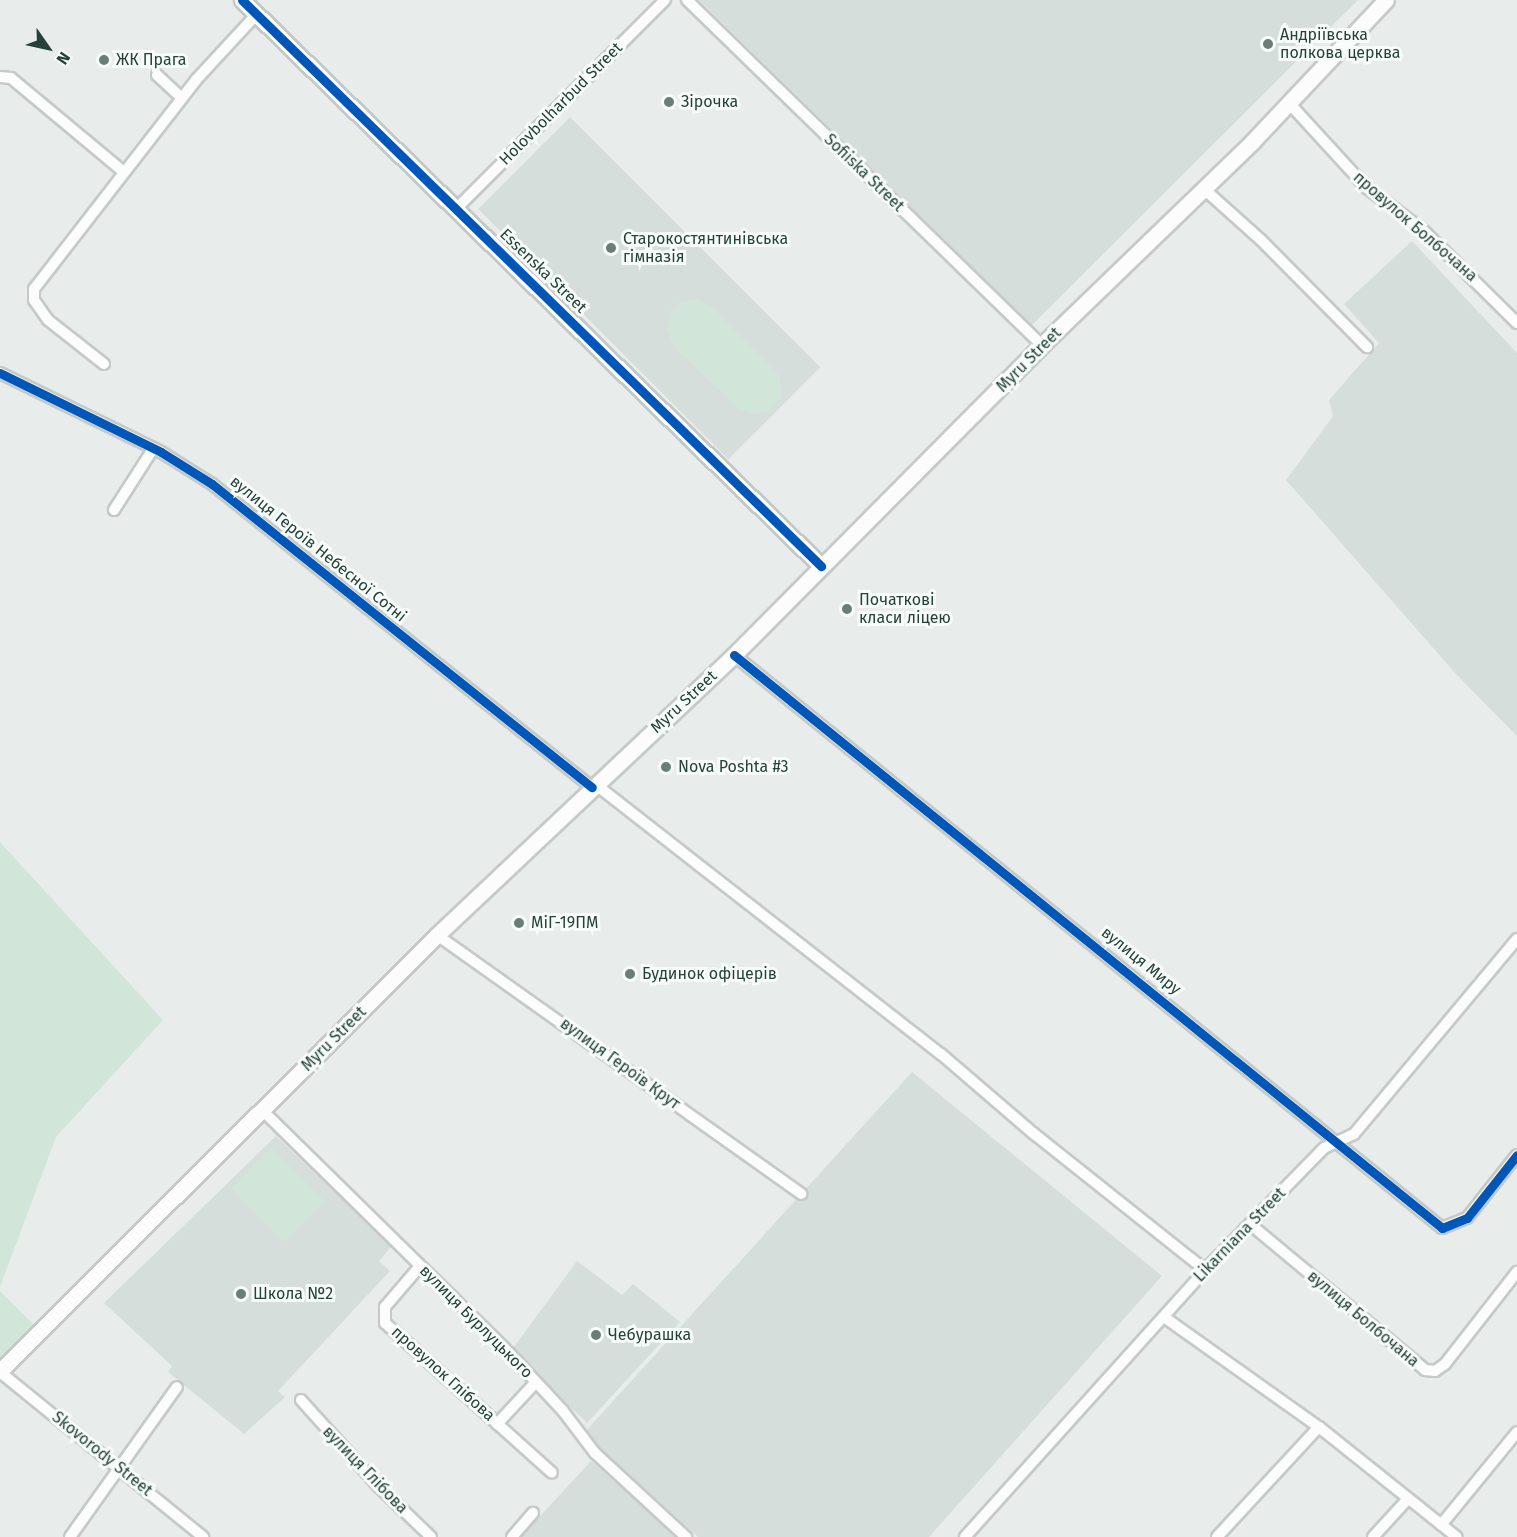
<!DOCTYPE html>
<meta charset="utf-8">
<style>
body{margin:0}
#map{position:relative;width:1517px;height:1537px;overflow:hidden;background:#e8edeb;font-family:"Fira Sans",sans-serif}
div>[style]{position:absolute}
.built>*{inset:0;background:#d6dedb;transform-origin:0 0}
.green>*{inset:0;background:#d1e6d8;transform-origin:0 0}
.roads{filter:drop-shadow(2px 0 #c5cac8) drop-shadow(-2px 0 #c5cac8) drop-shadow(0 2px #c5cac8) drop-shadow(0 -2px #c5cac8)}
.street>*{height:10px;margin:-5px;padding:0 5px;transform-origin:5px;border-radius:5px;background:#fcfcfc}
.secondary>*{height:15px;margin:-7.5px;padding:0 7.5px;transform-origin:7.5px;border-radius:7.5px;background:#fcfcfc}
.cycleway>*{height:9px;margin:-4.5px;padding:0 4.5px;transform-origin:4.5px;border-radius:4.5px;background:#0057b8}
.dots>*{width:16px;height:16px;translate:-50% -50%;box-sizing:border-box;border:3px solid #f7fbf9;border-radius:50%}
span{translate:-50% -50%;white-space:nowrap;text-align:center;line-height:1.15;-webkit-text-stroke:6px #f7fbf9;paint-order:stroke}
.poi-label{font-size:16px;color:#24423a}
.left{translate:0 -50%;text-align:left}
.street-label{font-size:16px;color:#24423a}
.north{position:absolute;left:18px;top:18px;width:60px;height:60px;-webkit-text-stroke:4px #f7fbf9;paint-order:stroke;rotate:124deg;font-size:16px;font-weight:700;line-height:24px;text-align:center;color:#24423a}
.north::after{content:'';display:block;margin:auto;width:21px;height:27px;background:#24423a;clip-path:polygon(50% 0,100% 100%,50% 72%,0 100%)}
</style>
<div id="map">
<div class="built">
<i style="clip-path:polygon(699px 0,1358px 0,1032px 325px)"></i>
<i style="left:570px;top:117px;width:354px;height:130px;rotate:45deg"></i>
<i style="clip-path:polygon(1412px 241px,1517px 353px,1517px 736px,1456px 674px,1286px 480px,1333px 416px,1329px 400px,1379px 343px,1344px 304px)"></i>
<i style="clip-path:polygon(912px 1072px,1162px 1276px,929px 1537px,698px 1537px,584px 1433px)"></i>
<i style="clip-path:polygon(276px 1136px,391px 1247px,379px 1261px,390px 1271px,278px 1391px,285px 1397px,244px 1434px,168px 1372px,172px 1366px,104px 1303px)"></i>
<i style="clip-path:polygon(577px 1261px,622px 1295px,633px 1284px,680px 1322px,587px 1423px,511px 1351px)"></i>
<i style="clip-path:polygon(591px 1461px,633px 1498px,675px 1537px,521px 1537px)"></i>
</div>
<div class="green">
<i style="clip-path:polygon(696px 299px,712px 307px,780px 377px,781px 398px,768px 412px,755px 414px,739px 409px,675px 348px,667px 329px,670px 311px,680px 302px)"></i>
<i style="clip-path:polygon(0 842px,163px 1020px,56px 1137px,0 1287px)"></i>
<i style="left:271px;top:1148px;width:76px;height:57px;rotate:45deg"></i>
<i style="clip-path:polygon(0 1291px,34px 1325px,0 1362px)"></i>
</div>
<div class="roads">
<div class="street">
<i style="left:687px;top:0;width:495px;rotate:44.2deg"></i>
<i style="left:157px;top:75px;width:34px;rotate:43deg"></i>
<i style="left:0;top:77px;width:11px;rotate:5deg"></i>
<i style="left:11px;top:78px;width:147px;rotate:39.8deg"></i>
<i style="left:1289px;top:103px;width:115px;rotate:47.5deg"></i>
<i style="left:1367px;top:188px;width:71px;rotate:37deg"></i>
<i style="left:1424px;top:231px;width:131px;rotate:44.7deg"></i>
<i style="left:1204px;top:189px;width:76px;rotate:41.8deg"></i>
<i style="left:1261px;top:240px;width:151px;rotate:45.3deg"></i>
<i style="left:457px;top:208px;width:294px;rotate:-45deg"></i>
<i style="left:104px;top:364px;width:71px;rotate:-141.8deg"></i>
<i style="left:48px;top:320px;width:24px;rotate:-125deg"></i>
<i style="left:34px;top:300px;width:11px;rotate:-90deg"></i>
<i style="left:34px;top:289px;width:264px;rotate:-52.2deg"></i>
<i style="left:196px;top:80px;width:90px;rotate:-47.3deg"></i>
<i style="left:0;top:373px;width:179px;rotate:26.1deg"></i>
<i style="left:161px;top:452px;width:60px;rotate:32.1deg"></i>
<i style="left:212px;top:484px;width:486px;rotate:38.6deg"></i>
<i style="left:114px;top:510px;width:72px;rotate:-57.4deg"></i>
<i style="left:734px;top:655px;width:911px;rotate:38.98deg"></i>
<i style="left:1442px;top:1228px;width:27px;rotate:-22deg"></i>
<i style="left:1467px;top:1218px;width:80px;rotate:-51.6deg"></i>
<i style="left:595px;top:784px;width:439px;rotate:38deg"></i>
<i style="left:941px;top:1054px;width:121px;rotate:40.7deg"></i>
<i style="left:1033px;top:1133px;width:220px;rotate:38.5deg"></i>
<i style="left:437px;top:935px;width:447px;rotate:35.4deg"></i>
<i style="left:263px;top:1111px;width:345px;rotate:44.5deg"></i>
<i style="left:509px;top:1353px;width:79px;rotate:47deg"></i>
<i style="left:563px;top:1411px;width:53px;rotate:52.7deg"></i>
<i style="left:595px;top:1453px;width:124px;rotate:42.7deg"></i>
<i style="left:1250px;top:1224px;width:228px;rotate:39.8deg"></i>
<i style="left:1425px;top:1370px;width:10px;rotate:6deg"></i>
<i style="left:1435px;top:1371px;width:12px;rotate:-35deg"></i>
<i style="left:1445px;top:1364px;width:117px;rotate:-52deg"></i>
<i style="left:420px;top:1266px;width:54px;rotate:130.5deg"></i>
<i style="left:385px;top:1307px;width:16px;rotate:90deg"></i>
<i style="left:385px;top:1323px;width:224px;rotate:41.9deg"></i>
<i style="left:1164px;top:1317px;width:190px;rotate:35.4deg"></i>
<i style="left:1319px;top:1427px;width:176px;rotate:38.6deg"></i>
<i style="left:0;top:1372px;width:262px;rotate:39.1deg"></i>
<i style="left:301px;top:1400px;width:117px;rotate:48.1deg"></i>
<i style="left:379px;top:1487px;width:72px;rotate:43.9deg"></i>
<i style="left:497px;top:1424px;width:57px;rotate:-47.1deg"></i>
<i style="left:1441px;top:1525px;width:120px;rotate:-50.7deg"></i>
<i style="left:70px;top:1537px;width:184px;rotate:-54.5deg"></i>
<i style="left:512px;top:1537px;width:32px;rotate:-49deg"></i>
<i style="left:965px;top:1537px;width:359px;rotate:-48deg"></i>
<i style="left:1205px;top:1270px;width:170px;rotate:-45.7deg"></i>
<i style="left:1324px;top:1148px;width:33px;rotate:-25deg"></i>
<i style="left:1354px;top:1134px;width:254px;rotate:-50.1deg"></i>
<i style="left:1217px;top:1537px;width:150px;rotate:-47.2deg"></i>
<i style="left:1373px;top:1537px;width:52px;rotate:-47.4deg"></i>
</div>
<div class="secondary">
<i style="left:242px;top:0;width:810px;rotate:44.35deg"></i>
<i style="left:0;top:1371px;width:617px;rotate:-44.93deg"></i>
<i style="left:437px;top:935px;width:408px;rotate:-43.3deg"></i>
<i style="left:734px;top:655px;width:437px;rotate:-45.2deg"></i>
<i style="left:1042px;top:345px;width:292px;rotate:-44deg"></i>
<i style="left:1252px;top:142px;width:195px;rotate:-46.7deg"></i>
</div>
</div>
<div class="cycleway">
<i style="left:242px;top:0;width:810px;rotate:44.35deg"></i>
<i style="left:0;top:373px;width:179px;rotate:26.1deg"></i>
<i style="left:161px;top:452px;width:60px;rotate:32.1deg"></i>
<i style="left:212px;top:484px;width:486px;rotate:38.6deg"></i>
<i style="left:734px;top:655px;width:911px;rotate:38.98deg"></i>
<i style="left:1442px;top:1228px;width:27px;rotate:-22deg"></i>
<i style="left:1467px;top:1218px;width:80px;rotate:-51.6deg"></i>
</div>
<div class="dots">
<i style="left:1268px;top:44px;background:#697e78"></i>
<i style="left:104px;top:60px;background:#697e78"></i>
<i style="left:669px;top:102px;background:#697e78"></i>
<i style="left:611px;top:248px;background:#697e78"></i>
<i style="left:847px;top:609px;background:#697e78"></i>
<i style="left:666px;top:767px;background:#697e78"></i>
<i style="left:519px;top:923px;background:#697e78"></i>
<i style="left:630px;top:974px;background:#697e78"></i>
<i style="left:241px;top:1294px;background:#697e78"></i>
<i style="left:596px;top:1335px;background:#697e78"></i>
</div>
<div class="poi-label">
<span class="left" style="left:1280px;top:44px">Андріївська<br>полкова церква</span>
<span class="left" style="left:116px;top:60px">ЖК Прага</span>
<span class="left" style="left:681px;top:102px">Зірочка</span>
<span class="left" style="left:623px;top:248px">Старокостянтинівська<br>гімназія</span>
<span class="left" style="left:859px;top:609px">Початкові<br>класи ліцею</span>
<span class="left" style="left:678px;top:767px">Nova Poshta #3</span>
<span class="left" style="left:531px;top:923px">МіГ-19ПМ</span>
<span class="left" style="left:642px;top:974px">Будинок офіцерів</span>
<span class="left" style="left:253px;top:1294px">Школа №2</span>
<span class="left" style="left:608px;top:1335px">Чебурашка</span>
</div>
<div class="street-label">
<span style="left:561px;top:104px;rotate:-45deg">Holovbolharbud Street</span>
<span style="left:864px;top:173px;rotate:44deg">Sofiiska Street</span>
<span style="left:1415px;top:227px;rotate:41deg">провулок Болбочана</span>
<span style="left:543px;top:271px;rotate:44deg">Essenska Street</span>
<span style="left:1029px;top:360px;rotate:-45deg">Myru Street</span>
<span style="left:318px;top:549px;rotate:39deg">вулиця Героїв Небесної Сотні</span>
<span style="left:684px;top:702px;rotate:-43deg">Myru Street</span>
<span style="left:1141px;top:961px;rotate:39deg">вулиця Миру</span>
<span style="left:334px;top:1039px;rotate:-45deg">Myru Street</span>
<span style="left:620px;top:1064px;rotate:36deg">вулиця Героїв Крут</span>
<span style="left:1240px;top:1235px;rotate:-46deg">Likarniana Street</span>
<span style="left:1363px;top:1319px;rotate:40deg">вулиця Болбочана</span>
<span style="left:476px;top:1322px;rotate:45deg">вулиця Бурлуцького</span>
<span style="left:443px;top:1374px;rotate:42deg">провулок Глібова</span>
<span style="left:102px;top:1454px;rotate:39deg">Skovorody Street</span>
<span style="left:365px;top:1470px;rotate:46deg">вулиця Глібова</span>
</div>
<div class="north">N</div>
</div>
